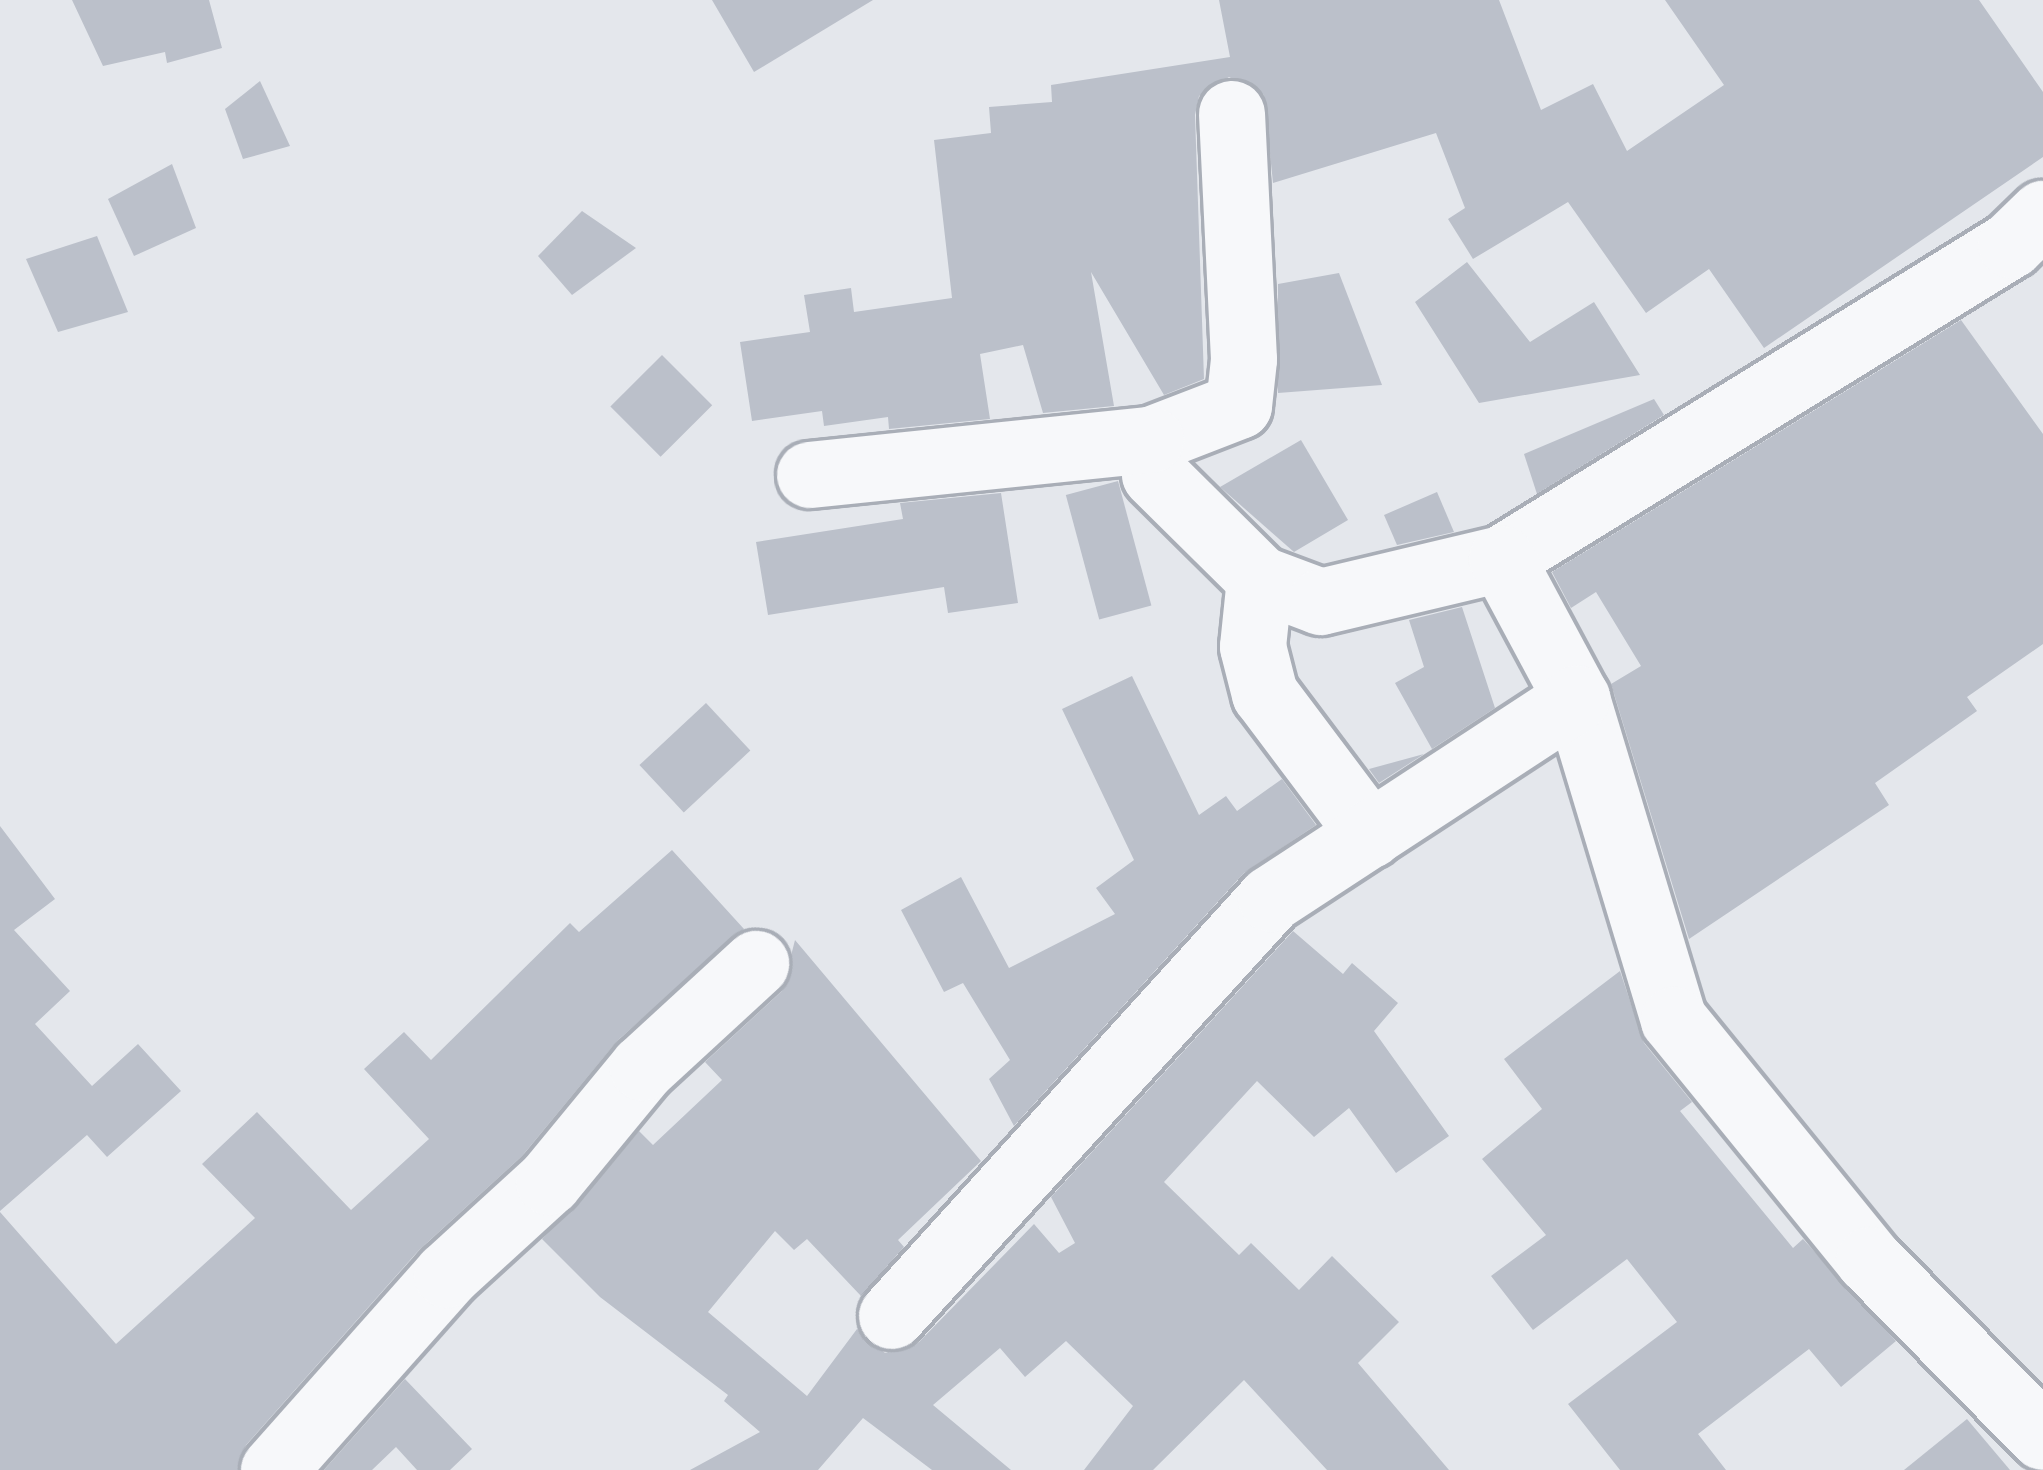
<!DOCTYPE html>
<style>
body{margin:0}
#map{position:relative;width:2043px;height:1470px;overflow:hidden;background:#e4e7ec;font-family:"Titillium Web",sans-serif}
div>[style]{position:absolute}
.building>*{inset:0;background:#bbc0ca;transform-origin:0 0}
.roads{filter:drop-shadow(3px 0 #a9aeb7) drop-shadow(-3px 0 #a9aeb7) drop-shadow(0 3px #a9aeb7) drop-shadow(0 -3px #a9aeb7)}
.minor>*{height:66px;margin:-33px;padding:0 33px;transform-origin:33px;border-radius:33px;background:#f7f8fa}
span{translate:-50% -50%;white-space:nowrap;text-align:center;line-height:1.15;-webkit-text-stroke:9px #f4f6f9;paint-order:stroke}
</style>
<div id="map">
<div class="building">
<i style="clip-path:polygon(72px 0,209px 0,222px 48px,167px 63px,165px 52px,103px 66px)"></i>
<i style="clip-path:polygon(712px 0,873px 0,754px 72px)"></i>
<i style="clip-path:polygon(1219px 0,1499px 0,1541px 110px,1593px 84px,1627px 151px,1724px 85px,1665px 0,1979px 0,2043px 92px,2043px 157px,1764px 348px,1709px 269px,1646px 313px,1568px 202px,1473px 259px,1448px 219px,1465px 208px,1436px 133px,1273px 183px,1264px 95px,1229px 77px,1199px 96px,1195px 115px,1204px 379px,1164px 395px,1091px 272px,1114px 406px,1043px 413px,1023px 345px,980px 354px,990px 419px,889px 429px,888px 417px,824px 426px,822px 411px,752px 421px,740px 342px,810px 332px,804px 295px,851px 288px,854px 312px,952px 298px,934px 140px,991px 133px,989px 107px,1052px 102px,1051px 85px,1230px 57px)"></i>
<i style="clip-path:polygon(260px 81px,290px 146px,243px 159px,225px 109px)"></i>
<i style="clip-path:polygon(172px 164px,196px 228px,134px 256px,108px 199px)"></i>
<i style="clip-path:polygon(582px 211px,636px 248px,572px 295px,538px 256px)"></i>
<i style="clip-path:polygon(97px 236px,128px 312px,58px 332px,26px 259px)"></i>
<i style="clip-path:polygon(1467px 262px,1530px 342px,1594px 302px,1640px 375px,1479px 403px,1415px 302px)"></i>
<i style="clip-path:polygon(1339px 273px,1382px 385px,1278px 393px,1278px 284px)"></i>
<i style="clip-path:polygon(1961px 320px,2043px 434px,2043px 644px,1967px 697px,1977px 711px,1875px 783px,1889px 805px,1689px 939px,1611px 684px,1641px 666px,1596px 592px,1571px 608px,1552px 572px)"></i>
<i style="left:662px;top:355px;width:71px;height:73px;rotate:45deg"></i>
<i style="clip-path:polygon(1654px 399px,1664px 415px,1537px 494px,1524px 454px)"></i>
<i style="clip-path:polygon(1301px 440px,1348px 520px,1294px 552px,1220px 487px)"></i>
<i style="left:1118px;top:481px;width:129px;height:54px;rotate:75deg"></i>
<i style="clip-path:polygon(1437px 492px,1454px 532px,1397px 545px,1384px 515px)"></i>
<i style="clip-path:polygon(1001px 493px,1018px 603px,948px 613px,944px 587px,768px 615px,756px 542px,903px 519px,900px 503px)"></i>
<i style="clip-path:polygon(1462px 607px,1495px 708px,1432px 749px,1395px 683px,1424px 667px,1409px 620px)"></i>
<i style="clip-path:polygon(1132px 676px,1199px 815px,1226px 796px,1237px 811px,1282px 779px,1316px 825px,1244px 873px,1014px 1126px,989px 1079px,1010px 1060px,963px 983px,944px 992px,901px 910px,961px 877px,1009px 968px,1115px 914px,1096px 888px,1134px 860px,1062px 709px)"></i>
<i style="left:706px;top:703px;width:65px;height:91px;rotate:47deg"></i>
<i style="clip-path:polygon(1424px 754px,1379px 783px,1369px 769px)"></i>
<i style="clip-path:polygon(0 826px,55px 899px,14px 930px,70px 991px,35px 1024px,92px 1086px,138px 1044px,181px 1091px,107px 1157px,87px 1135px,0 1211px)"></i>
<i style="clip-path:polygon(672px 850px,744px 929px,618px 1040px,522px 1156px,419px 1250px,246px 1445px,238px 1470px,0 1470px,0 1212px,116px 1344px,255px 1218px,202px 1164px,257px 1112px,351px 1210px,429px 1139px,364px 1069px,404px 1032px,431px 1060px,570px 923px,579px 932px)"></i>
<i style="clip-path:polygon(1293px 931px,1343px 974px,1352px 963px,1398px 1003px,1374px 1031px,1449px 1136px,1396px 1173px,1349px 1108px,1314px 1137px,1257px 1081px,1164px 1182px,1239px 1255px,1251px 1243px,1299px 1290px,1332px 1256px,1399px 1322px,1358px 1363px,1449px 1470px,1327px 1470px,1244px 1380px,1153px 1470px,1084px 1470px,1133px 1406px,1066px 1341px,1025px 1377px,1000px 1348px,933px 1405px,1011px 1470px,932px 1470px,863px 1418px,818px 1470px,690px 1470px,760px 1432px,724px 1401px,728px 1395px,600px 1297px,542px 1239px,639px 1131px,653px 1145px,722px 1080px,705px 1062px,782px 991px,795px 940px,981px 1161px,898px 1240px,904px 1247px,861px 1296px,807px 1239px,794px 1250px,775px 1231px,708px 1312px,807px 1396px,857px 1329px,885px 1353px,919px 1342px,1034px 1224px,1059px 1253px,1075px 1243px,1051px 1197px)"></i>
<i style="clip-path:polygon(1620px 971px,1644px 1043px,1692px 1102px,1680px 1111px,1793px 1248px,1803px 1239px,1896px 1341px,1841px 1387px,1809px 1349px,1698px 1434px,1726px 1470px,1620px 1470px,1568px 1404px,1677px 1322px,1627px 1259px,1533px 1330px,1491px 1276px,1546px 1235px,1482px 1159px,1542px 1109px,1504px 1059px)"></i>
<i style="clip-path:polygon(405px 1379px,472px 1449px,450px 1470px,417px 1470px,396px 1447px,372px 1470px,324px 1470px)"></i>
<i style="clip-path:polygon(1967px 1419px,2010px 1470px,1904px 1470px)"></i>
</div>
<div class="roads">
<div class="minor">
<i style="left:1232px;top:114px;width:246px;rotate:87.2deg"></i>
<i style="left:1244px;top:360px;width:46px;rotate:96.2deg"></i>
<i style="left:1239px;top:406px;width:94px;rotate:158.9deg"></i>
<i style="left:1151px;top:440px;width:35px;rotate:83deg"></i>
<i style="left:1155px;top:475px;width:148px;rotate:44.7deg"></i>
<i style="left:1260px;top:579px;width:65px;rotate:20.7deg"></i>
<i style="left:1321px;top:602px;width:186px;rotate:-13.4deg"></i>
<i style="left:1502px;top:559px;width:598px;rotate:-31.67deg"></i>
<i style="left:2011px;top:245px;width:45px;rotate:-44.1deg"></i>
<i style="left:810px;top:475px;width:343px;rotate:-5.9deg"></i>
<i style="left:1502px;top:559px;width:159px;rotate:61.8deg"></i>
<i style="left:1577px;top:699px;width:335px;rotate:73.2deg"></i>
<i style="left:1674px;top:1020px;width:309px;rotate:50.9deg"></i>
<i style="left:1869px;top:1260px;width:248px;rotate:45.5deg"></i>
<i style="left:1260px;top:579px;width:68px;rotate:95.9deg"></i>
<i style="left:1253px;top:647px;width:49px;rotate:75.7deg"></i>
<i style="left:1265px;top:694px;width:176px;rotate:53.1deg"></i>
<i style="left:892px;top:1316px;width:563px;rotate:-47.73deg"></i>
<i style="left:1271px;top:899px;width:366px;rotate:-33.2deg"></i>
<i style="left:274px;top:1470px;width:261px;rotate:-48.4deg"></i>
<i style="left:447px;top:1275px;width:138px;rotate:-42.4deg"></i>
<i style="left:549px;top:1182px;width:148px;rotate:-50.5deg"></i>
<i style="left:643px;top:1068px;width:154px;rotate:-42.6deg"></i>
</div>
</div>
</div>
